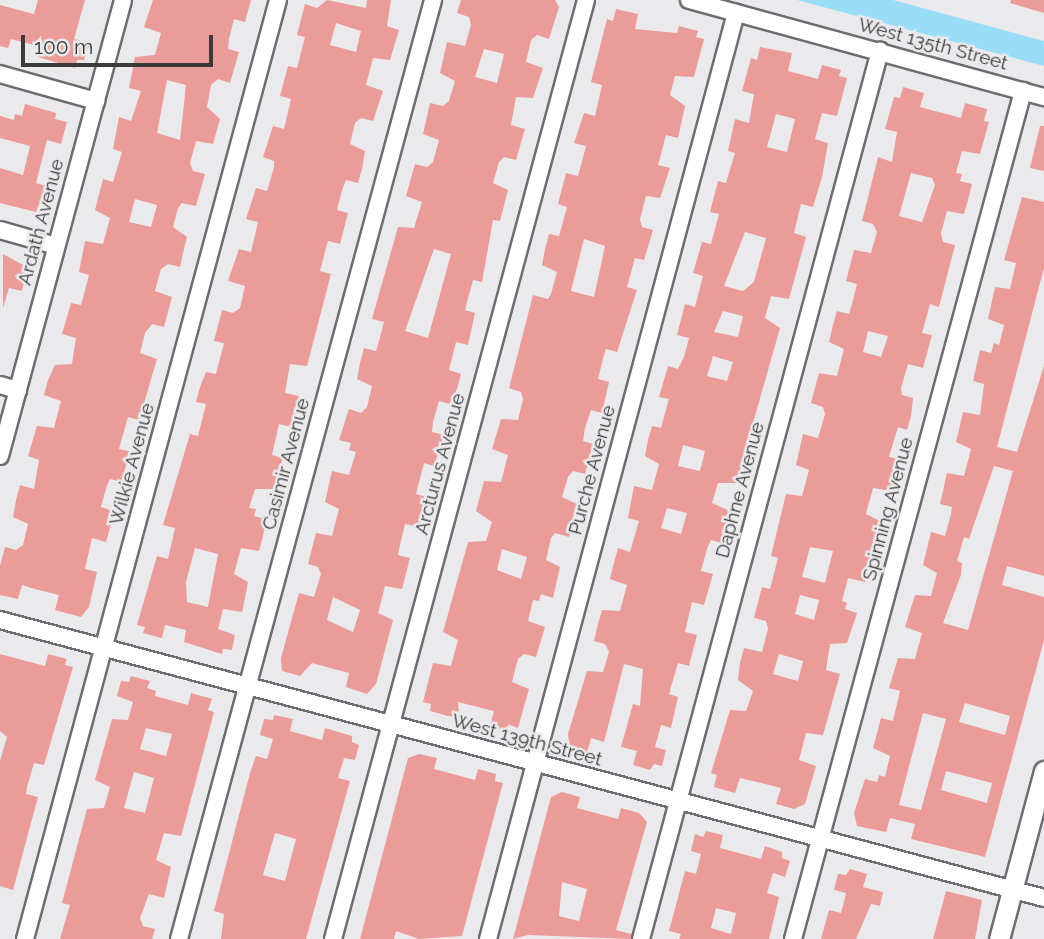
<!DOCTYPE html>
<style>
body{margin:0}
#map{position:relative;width:1044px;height:939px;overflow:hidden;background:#eaeaed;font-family:Raleway,sans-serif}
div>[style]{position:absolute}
.water>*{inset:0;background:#9addf8}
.building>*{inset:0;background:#eb9c98}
.roads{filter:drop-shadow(2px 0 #6c6d70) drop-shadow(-2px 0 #6c6d70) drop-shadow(0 2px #6c6d70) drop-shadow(0 -2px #6c6d70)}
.minor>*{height:16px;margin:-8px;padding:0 8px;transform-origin:8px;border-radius:8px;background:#fff}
.major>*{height:19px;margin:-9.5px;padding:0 9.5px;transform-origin:9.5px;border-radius:9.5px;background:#fff}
span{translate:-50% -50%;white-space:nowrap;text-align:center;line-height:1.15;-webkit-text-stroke:5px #eaeaed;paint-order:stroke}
.street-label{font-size:19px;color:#3b3b3c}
.scale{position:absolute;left:21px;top:35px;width:192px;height:32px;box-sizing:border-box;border:4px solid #3b3b3c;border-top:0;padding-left:9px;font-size:21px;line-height:24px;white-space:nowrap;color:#3b3b3c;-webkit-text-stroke:5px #eaeaed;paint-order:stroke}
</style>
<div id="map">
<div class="water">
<i style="clip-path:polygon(797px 0,893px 0,1044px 41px,1044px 66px)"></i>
</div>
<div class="building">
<i style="clip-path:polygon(38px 0,85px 0,74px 39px,89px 43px,84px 60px,77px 60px,75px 68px,38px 57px,41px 47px,11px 39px,8px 48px,0 46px,0 5px,34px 14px)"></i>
<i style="clip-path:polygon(evenodd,153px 0,251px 0,245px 22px,234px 19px,229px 39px,228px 49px,239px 52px,230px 83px,218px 79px,211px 85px,207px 107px,220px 119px,213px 144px,196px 141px,190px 163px,193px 171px,205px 174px,196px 206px,182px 203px,178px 208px,173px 227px,187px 237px,183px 253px,180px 267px,168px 264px,161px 269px,155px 291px,172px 297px,164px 327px,152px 324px,145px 333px,140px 353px,157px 359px,139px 420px,128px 417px,119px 449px,129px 451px,122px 482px,110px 479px,107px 485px,101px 507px,113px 511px,110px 528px,106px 542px,92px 538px,85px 569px,97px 572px,89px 607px,81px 617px,55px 610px,59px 595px,35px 589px,22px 585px,18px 599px,0 595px,0 566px,5px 547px,16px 550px,23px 545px,28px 524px,13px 517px,16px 500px,20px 485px,34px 489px,39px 460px,28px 456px,37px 426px,54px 428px,61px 401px,44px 395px,48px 380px,55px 365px,72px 364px,76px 338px,62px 334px,71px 303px,81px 305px,89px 275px,79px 272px,85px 241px,103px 244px,110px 218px,95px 210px,103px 179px,113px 182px,122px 152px,113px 149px,119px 117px,131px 121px,141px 91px,129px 88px,135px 57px,155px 55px,161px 33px,144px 27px,153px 0,167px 80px,186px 85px,180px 140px,157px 133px,167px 80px,153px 0,135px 199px,157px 205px,151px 227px,129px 222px,135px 199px)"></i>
<i style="clip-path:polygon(evenodd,327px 0,366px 8px,367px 0,391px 0,387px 26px,399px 30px,390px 60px,373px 58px,366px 85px,383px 91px,373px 121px,361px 118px,355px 123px,350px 144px,365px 151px,362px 169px,358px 183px,346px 180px,342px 190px,337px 210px,348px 213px,340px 244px,328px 241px,326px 248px,320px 271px,331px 274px,307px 366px,290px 364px,285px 393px,299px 396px,291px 427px,279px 424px,272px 455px,283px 458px,273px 489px,255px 489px,249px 508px,256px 509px,254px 516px,266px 519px,263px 536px,259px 551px,241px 548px,234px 574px,248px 582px,245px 598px,242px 612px,223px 609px,218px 629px,235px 635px,232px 650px,223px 649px,222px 654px,184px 642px,186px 630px,165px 625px,162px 638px,143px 633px,145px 627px,137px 625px,157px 556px,168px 559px,175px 528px,163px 525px,190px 434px,198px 436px,206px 404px,196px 402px,200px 387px,206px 372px,216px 374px,224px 343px,214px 341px,222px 310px,233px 313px,240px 308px,245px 286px,228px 281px,239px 249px,251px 252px,258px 222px,246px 219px,256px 188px,267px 191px,274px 167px,274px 161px,263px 157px,273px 126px,284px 129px,291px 99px,280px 96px,288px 66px,297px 68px,305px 37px,297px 35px,305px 4px,317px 8px,327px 0,336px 23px,361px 31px,356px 52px,330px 45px,336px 23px,327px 0,195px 548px,218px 554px,208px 607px,187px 602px,186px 582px,195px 548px)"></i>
<i style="clip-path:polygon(evenodd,461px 0,555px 0,559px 7px,549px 39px,537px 35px,531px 40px,526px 62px,543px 68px,533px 98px,516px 97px,511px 125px,525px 129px,516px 160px,504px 157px,499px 162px,493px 183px,508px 190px,500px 221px,493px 220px,482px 282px,473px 280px,465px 310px,475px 313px,468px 345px,456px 342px,449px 370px,461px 374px,457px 389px,450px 404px,439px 401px,433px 422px,432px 432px,444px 435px,434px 466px,424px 463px,416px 494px,426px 497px,423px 511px,417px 527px,405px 524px,400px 545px,398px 555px,410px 558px,402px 589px,385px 586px,378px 613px,393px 620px,376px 684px,367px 694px,346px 687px,349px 673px,312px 663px,300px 676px,282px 671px,281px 658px,299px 593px,314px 597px,321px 574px,318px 567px,308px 564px,316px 533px,332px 536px,339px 509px,325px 502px,332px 471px,349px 475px,356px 452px,349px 450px,351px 443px,339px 440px,349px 409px,361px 413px,367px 407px,372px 386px,357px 379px,360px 363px,364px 348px,376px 351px,379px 341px,384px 322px,372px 319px,398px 227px,414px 228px,422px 202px,406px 196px,415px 164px,427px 167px,433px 162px,439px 140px,423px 134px,430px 103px,443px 106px,449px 101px,455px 81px,440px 73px,447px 42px,465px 46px,471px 25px,469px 17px,457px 13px,461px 0,484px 49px,504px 54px,497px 83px,475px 77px,484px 49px,461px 0,434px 249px,451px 254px,428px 338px,405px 331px,434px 249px,461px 0,333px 597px,360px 610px,353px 632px,327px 620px,333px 597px)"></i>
<i style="clip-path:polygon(1011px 0,1044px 0,1044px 13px,1010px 3px)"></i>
<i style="clip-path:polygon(evenodd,616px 9px,638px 14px,635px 29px,677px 33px,679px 26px,698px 31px,696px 37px,704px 39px,694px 77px,675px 76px,670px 95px,685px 106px,678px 138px,666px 135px,658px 165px,670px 168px,660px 198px,646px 196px,640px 219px,642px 227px,653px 230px,644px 260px,635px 258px,627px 287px,637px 290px,617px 352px,606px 349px,604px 355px,598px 379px,609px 382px,602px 413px,591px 410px,585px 428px,583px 441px,593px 444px,585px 474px,573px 471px,568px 477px,562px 497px,577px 504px,573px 522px,569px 537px,555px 533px,551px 538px,546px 560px,560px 567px,553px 598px,541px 594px,539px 601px,533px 600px,528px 621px,545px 627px,536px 657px,524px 654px,518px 659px,512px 682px,529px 689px,518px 728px,510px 725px,507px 731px,490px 726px,494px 711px,458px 702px,459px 717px,448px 716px,430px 711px,431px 704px,423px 702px,433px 663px,451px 666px,458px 640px,443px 632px,468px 542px,486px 541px,492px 522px,476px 511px,484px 481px,501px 482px,508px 455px,492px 449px,501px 419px,518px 420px,523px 399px,521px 392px,509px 388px,533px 295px,548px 299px,551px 294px,557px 272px,542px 265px,545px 249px,549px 234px,559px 236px,567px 207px,558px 204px,566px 173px,578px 176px,586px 146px,574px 143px,584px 113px,595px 116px,602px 85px,591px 82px,607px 19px,613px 21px,616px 9px,584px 239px,605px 246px,594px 297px,571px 291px,584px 239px,616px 9px,502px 549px,527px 557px,521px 579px,497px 570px,502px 549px)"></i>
<i style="clip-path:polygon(evenodd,760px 47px,792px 53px,788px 71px,818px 79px,822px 65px,841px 70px,839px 76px,847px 78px,837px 116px,822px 113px,815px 139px,828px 143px,822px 177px,813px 207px,801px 204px,794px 233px,806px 237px,789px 299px,771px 296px,765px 318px,780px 328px,736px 483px,718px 483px,712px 503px,730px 511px,726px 529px,722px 543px,711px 540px,707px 549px,701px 571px,713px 574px,704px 605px,692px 602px,685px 632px,697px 635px,689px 666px,678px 663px,669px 694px,678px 697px,671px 728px,661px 725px,655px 747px,666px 750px,662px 766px,654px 764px,650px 770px,633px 765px,637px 751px,621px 747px,633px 704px,640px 706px,643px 669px,624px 664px,604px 742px,591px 738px,587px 753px,570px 749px,568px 734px,587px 671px,603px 672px,609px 652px,605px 644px,594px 641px,598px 624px,602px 610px,620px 611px,627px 585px,610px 579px,614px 563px,618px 548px,630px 552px,639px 521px,628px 518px,634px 486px,652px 490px,659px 464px,645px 456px,648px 440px,652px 426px,661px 428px,669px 399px,659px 397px,668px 366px,678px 369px,684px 357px,689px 338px,677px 335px,685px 304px,695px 307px,703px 276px,693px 273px,702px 242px,711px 244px,719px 214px,710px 212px,718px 181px,726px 183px,735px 153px,728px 151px,735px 119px,749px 123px,754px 94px,742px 91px,751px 58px,757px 60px,760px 47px,776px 114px,795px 119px,787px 152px,767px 147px,776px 114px,760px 47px,745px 232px,766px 238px,754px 282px,743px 291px,724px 286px,745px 232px,760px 47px,723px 311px,743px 316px,738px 337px,714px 332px,723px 311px,760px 47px,713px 356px,733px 362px,727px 381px,707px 376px,713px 356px,760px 47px,683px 445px,705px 451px,700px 471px,678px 466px,683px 445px,760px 47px,667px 508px,687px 513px,681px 534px,661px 528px,667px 508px)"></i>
<i style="clip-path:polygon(evenodd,903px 87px,924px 93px,920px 107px,961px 118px,965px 103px,987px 109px,984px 121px,989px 122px,980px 154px,962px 151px,956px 173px,962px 174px,960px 181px,972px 184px,968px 200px,964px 214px,947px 211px,941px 233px,943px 242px,955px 245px,939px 307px,930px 304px,922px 333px,932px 335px,923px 368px,908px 364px,901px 388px,902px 395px,913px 398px,911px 416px,907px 430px,898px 427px,889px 457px,898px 459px,891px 491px,873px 488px,866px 514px,880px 521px,865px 582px,848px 578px,842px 601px,847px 603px,845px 609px,857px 613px,847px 643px,830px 644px,826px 670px,840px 674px,823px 735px,806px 733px,799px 760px,816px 766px,805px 804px,794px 809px,776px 804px,781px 788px,740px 778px,735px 793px,714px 787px,717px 775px,711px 773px,730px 710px,746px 711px,753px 691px,738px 680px,740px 663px,744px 648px,762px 652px,768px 629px,766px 621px,754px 618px,758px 602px,762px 587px,770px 589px,778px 558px,771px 556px,786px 494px,802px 496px,809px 470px,796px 465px,803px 434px,818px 438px,825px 414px,823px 407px,811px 403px,819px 373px,837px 376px,844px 349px,829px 342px,833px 325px,837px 311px,849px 314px,852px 304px,857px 284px,846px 281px,854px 250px,871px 253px,877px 232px,873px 224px,862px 221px,878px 157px,892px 162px,897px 132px,885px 129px,894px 97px,900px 98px,903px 87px,911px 173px,932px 178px,935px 185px,922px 222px,899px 216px,911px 173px,903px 87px,868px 331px,888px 336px,881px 357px,863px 352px,868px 331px,903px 87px,810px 547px,833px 551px,825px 583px,802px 577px,810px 547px,903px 87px,800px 595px,819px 600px,814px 620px,795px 614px,800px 595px,903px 87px,779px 654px,803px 661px,798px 681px,773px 674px,779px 654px)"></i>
<i style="clip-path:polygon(25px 104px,56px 113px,55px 119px,67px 122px,61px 144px,47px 140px,36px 183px,50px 187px,45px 204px,39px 204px,36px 212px,0 203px,0 168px,23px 175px,30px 146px,0 138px,0 116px,14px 120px,15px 114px,22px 116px)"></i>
<i style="clip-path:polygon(1040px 126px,1044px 126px,1044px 171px,1030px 168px)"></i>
<i style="clip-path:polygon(evenodd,1022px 197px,1044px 202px,1044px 268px,997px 447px,1017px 452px,1044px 366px,1044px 576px,1007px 566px,1002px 585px,1044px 597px,1044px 640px,985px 857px,911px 839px,915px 824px,890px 818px,886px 832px,857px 826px,854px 813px,865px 779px,877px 782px,879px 775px,885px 777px,890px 756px,873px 748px,881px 718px,893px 721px,900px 691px,889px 688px,898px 658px,915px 659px,922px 633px,905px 627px,915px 595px,931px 596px,937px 573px,923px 565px,931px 532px,945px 536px,951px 514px,952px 507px,940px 504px,947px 473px,964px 476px,971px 449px,956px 442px,963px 412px,980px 415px,984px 384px,973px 381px,980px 350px,991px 353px,994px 343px,999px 345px,1004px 325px,988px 319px,995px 287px,1010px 289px,1016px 263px,1004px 260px,1022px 197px,994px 466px,1013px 471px,968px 630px,943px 623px,961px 575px,962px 563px,957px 561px,964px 537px,969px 539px,994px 466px,1022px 197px,965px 703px,1010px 716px,1005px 735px,959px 722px,965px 703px,1022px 197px,923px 713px,946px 719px,921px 810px,899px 805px,923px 713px,1022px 197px,946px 771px,992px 783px,987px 803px,941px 790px,946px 771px)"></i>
<i style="clip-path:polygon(3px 254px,27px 267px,22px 291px,9px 288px,3px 308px)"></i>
<i style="clip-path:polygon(0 654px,45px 666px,48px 654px,67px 659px,65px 665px,73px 667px,44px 765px,34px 763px,27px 787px,26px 794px,38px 797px,13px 890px,0 886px,0 761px,7px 737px,0 731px)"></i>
<i style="clip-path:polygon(evenodd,131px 676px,150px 681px,147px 688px,156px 691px,155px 696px,188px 705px,191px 693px,212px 699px,208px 710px,214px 712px,185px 822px,181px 836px,164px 833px,156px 860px,171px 867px,164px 898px,149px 894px,140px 918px,143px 926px,155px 929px,152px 939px,60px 939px,70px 905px,62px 903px,87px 809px,104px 808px,110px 787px,95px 780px,112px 719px,128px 720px,133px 702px,117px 696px,121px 681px,129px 682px,131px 676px,146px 728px,172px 734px,166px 756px,140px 749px,146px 728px,131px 676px,134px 772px,154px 778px,145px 813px,124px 808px,134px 772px)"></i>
<i style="clip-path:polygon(evenodd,274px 715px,293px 719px,290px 731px,322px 740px,325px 728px,352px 736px,352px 742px,359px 745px,355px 760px,344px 758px,338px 778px,350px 781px,306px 939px,221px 939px,224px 914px,214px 911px,250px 773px,256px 756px,267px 759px,273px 739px,260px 735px,264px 719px,273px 720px,274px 715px,275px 833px,296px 839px,285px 881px,263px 875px,275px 833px)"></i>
<i style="clip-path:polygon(419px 754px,437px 758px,434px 769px,475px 780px,478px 769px,496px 774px,495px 781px,503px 783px,462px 936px,419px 939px,396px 931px,394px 939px,360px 939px,408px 758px)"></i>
<i style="clip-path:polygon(evenodd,562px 792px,580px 797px,577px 808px,618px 819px,621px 808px,639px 813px,647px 822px,616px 930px,631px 934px,631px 939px,528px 935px,513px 939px,551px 797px,562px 792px,562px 882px,587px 889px,579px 921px,559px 916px,562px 882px)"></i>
<i style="clip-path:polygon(evenodd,706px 831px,723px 835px,720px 848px,761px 859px,765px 846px,782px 852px,782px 858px,790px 861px,785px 877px,773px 873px,767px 893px,779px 897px,769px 939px,679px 939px,681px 934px,669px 931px,685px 871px,696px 874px,701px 854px,691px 851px,695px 834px,703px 837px,706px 831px,716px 908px,736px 913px,731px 934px,711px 928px,716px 908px)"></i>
<i style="clip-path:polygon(850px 869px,867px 874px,863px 887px,883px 892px,880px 906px,871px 904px,856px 939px,821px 939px,829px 910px,841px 913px,846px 893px,834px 890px,838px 874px,846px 875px)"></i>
<i style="clip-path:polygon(946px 891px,982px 900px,975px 939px,933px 939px)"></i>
</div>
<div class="roads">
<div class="minor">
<i style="left:689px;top:0;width:368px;rotate:15.3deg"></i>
<i style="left:0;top:74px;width:100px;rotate:15.7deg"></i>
<i style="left:0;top:230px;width:58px;rotate:15.9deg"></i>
<i style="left:0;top:385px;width:19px;rotate:16deg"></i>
<i style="left:0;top:456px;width:472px;rotate:-74.9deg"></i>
<i style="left:0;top:620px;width:1080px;rotate:14.91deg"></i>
<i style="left:25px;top:939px;width:972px;rotate:-74.92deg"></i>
<i style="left:179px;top:939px;width:973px;rotate:-74.86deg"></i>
<i style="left:333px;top:939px;width:972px;rotate:-74.92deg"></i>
<i style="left:488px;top:939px;width:959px;rotate:-75.01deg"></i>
<i style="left:641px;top:939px;width:920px;rotate:-74.94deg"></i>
<i style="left:793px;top:939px;width:879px;rotate:-74.82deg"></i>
</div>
<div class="major">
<i style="left:999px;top:939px;width:174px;rotate:-75deg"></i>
</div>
</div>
<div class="street-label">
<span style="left:933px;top:44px;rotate:15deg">West 135th Street</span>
<span style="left:41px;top:222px;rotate:-75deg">Ardath Avenue</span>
<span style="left:132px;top:464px;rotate:-75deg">Wilkie Avenue</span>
<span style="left:286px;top:464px;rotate:-75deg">Casimir Avenue</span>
<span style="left:440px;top:464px;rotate:-75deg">Arcturus Avenue</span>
<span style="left:592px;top:470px;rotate:-75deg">Purche Avenue</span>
<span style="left:740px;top:490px;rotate:-75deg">Daphne Avenue</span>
<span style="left:888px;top:509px;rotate:-75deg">Spinning Avenue</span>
<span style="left:527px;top:740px;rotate:15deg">West 139th Street</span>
</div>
<div class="scale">100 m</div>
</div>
